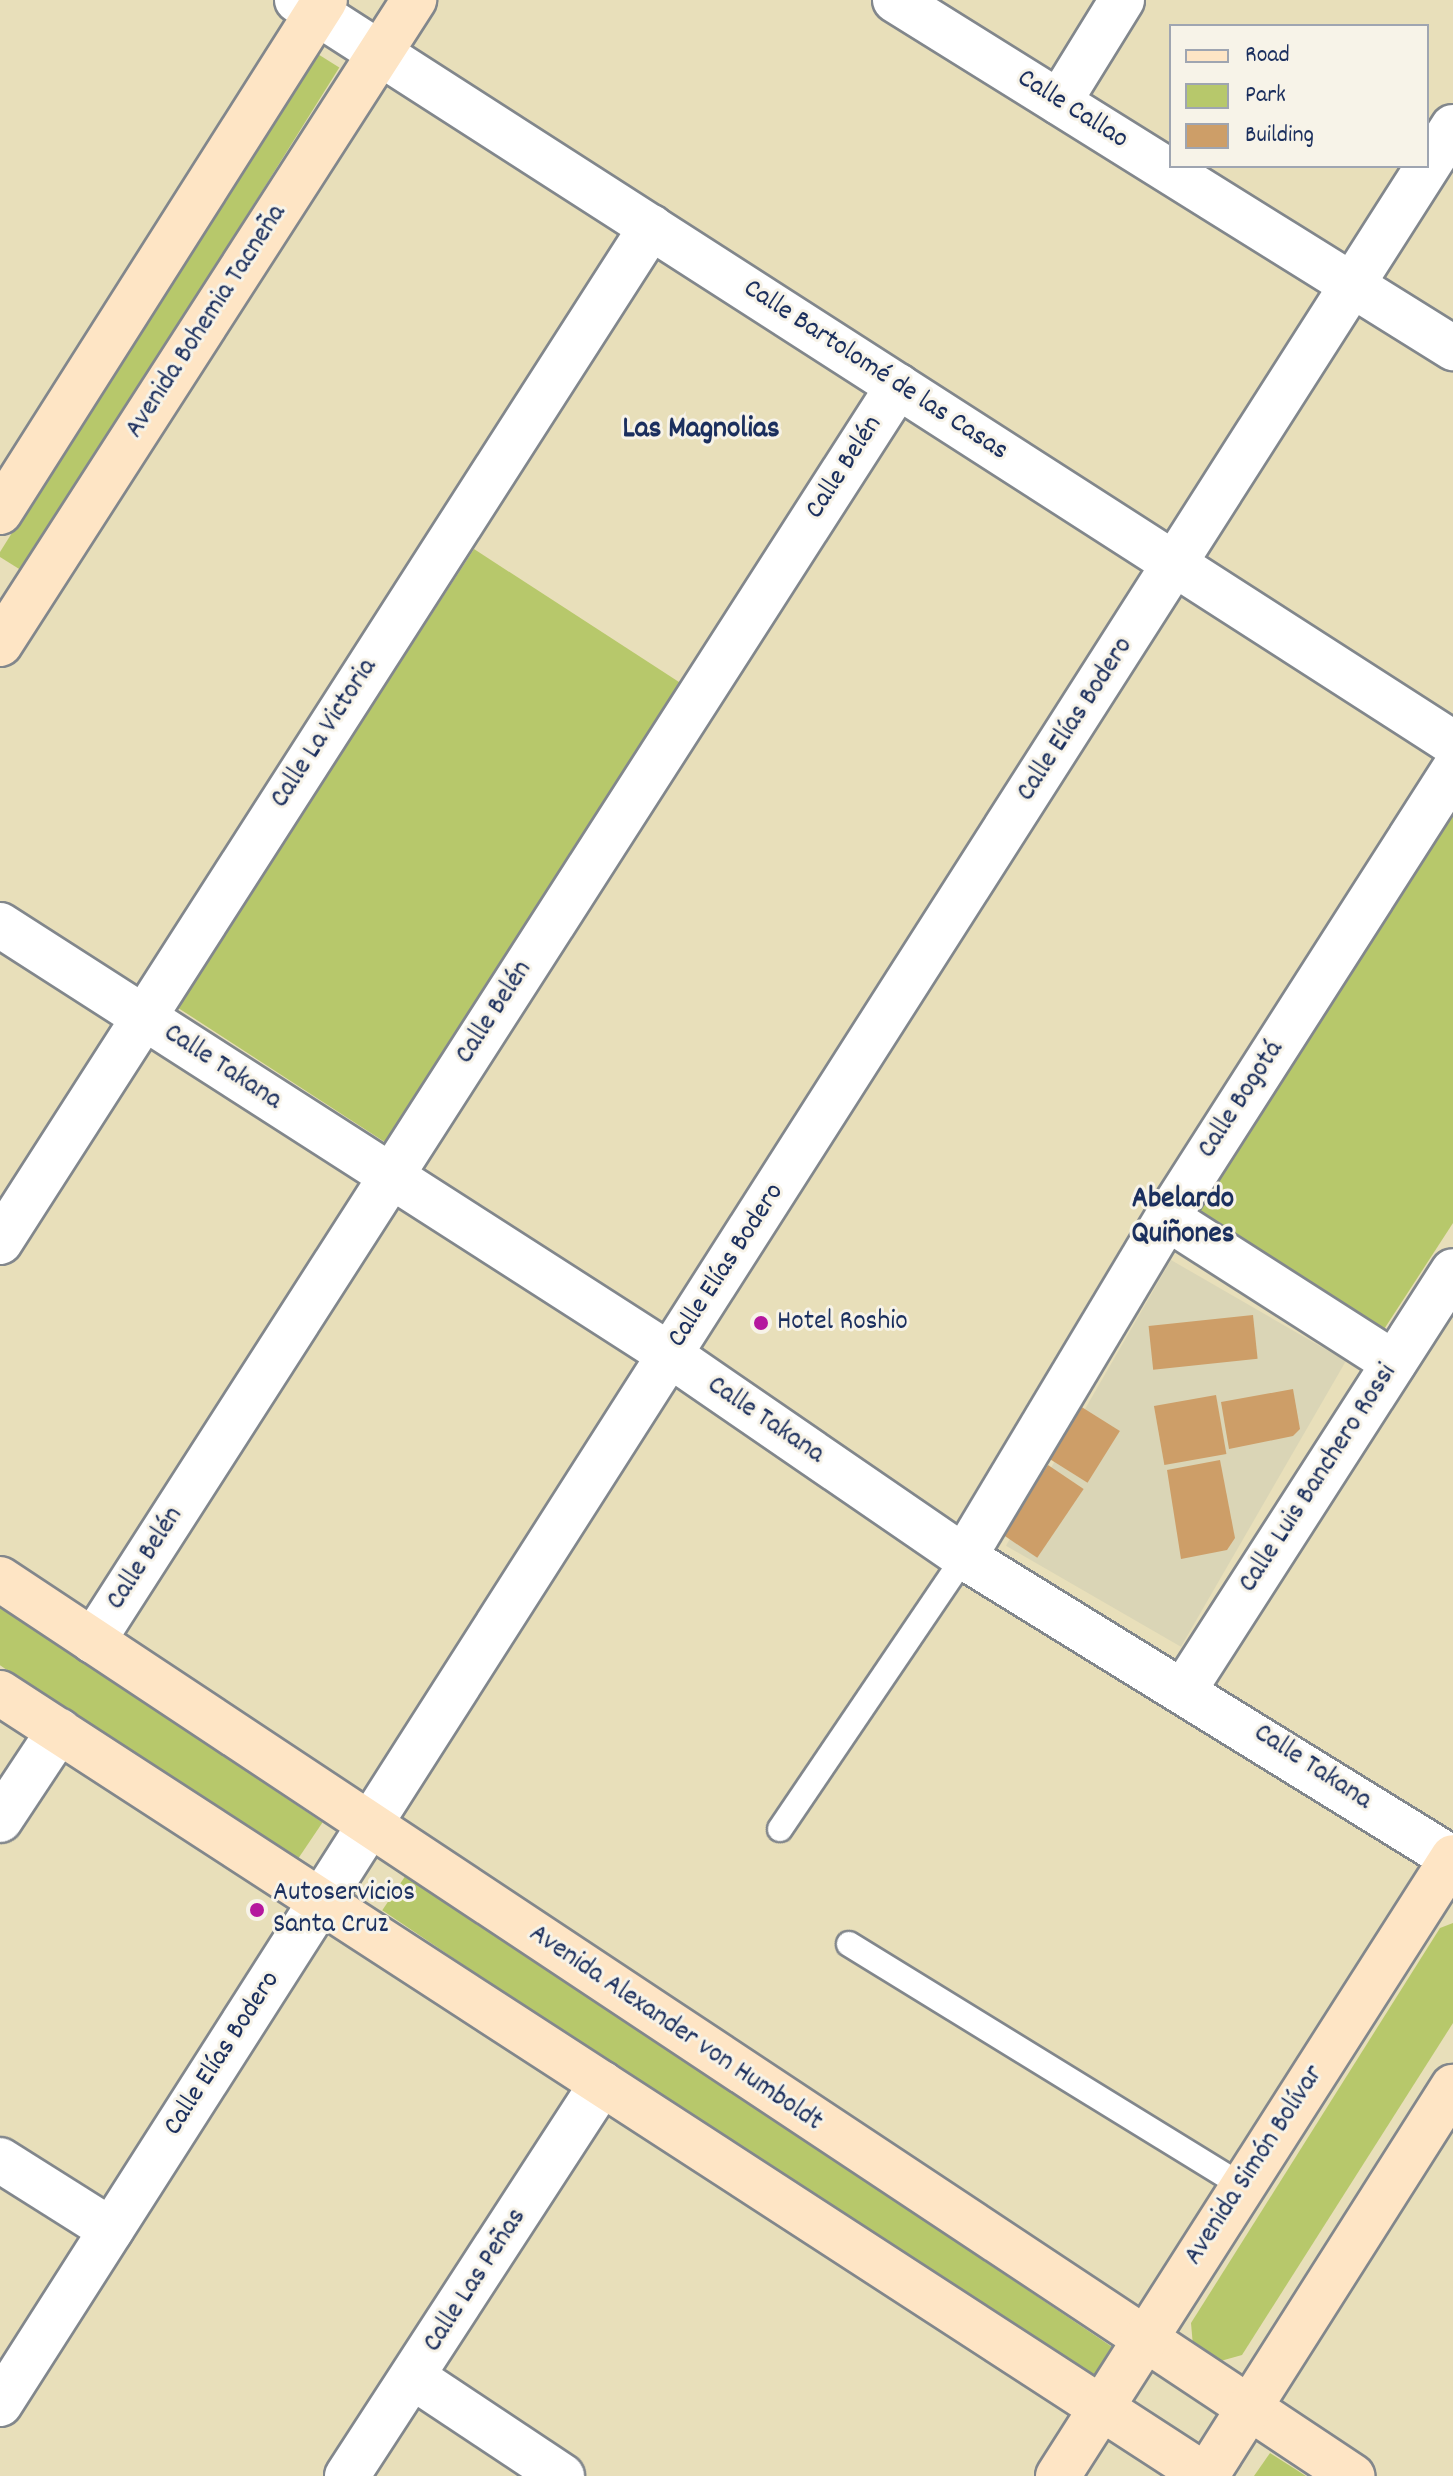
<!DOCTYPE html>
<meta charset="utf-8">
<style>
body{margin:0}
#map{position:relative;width:1453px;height:2476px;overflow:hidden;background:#e8dfba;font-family:Dekko,sans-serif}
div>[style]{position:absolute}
.built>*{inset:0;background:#dad5b6;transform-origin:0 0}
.green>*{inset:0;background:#b7c86b;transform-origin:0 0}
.building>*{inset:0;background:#cd9e68;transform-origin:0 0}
.roads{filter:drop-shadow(2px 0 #82878c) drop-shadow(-2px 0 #82878c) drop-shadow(0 2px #82878c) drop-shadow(0 -2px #82878c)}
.lane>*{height:24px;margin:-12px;padding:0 12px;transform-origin:12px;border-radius:12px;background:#fff}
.street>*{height:44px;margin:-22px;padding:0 22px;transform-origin:22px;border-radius:22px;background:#fff}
.secondary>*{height:44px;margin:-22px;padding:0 22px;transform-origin:22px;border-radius:22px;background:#fee5c5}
.dots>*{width:22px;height:22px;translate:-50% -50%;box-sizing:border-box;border:4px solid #f7f3e8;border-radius:50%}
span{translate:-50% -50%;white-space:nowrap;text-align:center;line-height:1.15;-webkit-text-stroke:6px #f7f3e8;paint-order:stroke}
.street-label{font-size:28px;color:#1b2f5e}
.poi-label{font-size:28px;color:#1b2f5e}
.left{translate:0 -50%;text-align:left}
.neighbourhood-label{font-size:30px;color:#1b2f5e;font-weight:700}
.legend{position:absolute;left:1169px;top:24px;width:260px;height:144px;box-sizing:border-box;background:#f7f3e8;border:2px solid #9fa5b1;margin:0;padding:10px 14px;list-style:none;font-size:24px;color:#1b2f5e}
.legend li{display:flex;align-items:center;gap:16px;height:40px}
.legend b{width:40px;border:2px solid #9fa5b1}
</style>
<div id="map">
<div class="built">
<i style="left:1171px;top:1260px;width:202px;height:330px;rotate:30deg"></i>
</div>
<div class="green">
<i style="left:313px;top:51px;width:31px;height:595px;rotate:32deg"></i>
<i style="left:474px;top:549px;width:249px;height:546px;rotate:33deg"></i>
<i style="clip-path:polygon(1453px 809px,1453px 1223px,1379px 1337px,1193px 1222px)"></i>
<i style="left:0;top:1605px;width:389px;height:50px;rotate:34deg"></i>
<i style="left:408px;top:1872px;width:861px;height:46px;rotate:34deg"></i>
<i style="clip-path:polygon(1453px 1923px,1453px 2023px,1242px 2355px,1217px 2362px,1193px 2346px,1191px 2323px,1440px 1928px)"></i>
<i style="clip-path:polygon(1270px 2453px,1306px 2476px,1254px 2476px)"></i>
</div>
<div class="building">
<i style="left:1253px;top:1315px;width:44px;height:105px;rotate:84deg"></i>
<i style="clip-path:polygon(1293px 1389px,1300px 1429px,1293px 1436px,1229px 1449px,1221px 1402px)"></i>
<i style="left:1216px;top:1395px;width:60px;height:63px;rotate:80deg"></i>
<i style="left:1080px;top:1406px;width:47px;height:61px;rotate:32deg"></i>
<i style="clip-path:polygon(1220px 1460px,1235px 1538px,1227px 1550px,1181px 1559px,1167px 1470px)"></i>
<i style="left:1048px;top:1465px;width:43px;height:83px;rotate:34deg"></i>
</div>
<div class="roads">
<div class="lane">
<i style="left:780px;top:1829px;width:328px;rotate:-55.9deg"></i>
<i style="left:849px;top:1944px;width:462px;rotate:31.6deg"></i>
</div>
<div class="street">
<i style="left:297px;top:0;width:1374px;rotate:32.73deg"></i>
<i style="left:895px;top:0;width:658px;rotate:31.95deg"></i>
<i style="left:1059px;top:102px;width:120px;rotate:-58.3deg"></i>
<i style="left:0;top:925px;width:796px;rotate:32.69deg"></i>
<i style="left:670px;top:1355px;width:357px;rotate:34.5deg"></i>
<i style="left:964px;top:1557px;width:575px;rotate:31.7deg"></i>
<i style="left:1167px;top:1218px;width:269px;rotate:32.6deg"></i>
<i style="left:0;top:1242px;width:1206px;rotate:-57.32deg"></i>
<i style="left:964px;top:1557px;width:395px;rotate:-59.1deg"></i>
<i style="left:1167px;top:1218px;width:531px;rotate:-57.39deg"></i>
<i style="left:93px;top:1641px;width:1491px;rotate:-57.32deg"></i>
<i style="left:1186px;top:1687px;width:494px;rotate:-57.3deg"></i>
<i style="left:0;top:1820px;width:107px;rotate:-56.5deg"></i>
<i style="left:0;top:2160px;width:131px;rotate:32.2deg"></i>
<i style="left:413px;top:2377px;width:179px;rotate:33.6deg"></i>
<i style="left:0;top:2404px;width:2701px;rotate:-57.46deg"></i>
<i style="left:347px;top:2476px;width:468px;rotate:-57deg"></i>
</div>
<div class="secondary">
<i style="left:0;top:512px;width:606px;rotate:-57.59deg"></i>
<i style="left:0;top:644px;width:766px;rotate:-57.26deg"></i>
<i style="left:0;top:1579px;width:1623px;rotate:33.56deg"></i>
<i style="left:0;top:1693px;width:1438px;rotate:32.99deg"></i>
<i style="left:1058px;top:2476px;width:734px;rotate:-57.46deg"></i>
<i style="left:1206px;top:2476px;width:461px;rotate:-57.6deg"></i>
</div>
</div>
<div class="dots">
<i style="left:761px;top:1323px;background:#b5179e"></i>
<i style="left:257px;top:1910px;background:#b5179e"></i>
</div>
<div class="street-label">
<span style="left:1072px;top:110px;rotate:32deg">Calle Callao</span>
<span style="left:207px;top:322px;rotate:-57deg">Avenida Bohemia Tacneña</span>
<span style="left:875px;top:371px;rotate:33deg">Calle Bartolomé de las Casas</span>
<span style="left:845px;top:468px;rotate:-57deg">Calle Belén</span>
<span style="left:1076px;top:720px;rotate:-57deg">Calle Elías Bodero</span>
<span style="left:325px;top:734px;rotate:-57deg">Calle La Victoria</span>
<span style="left:495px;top:1013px;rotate:-57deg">Calle Belén</span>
<span style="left:222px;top:1068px;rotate:33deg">Calle Takana</span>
<span style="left:1242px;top:1100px;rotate:-57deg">Calle Bogotá</span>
<span style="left:727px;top:1266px;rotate:-57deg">Calle Elías Bodero</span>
<span style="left:765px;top:1421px;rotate:34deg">Calle Takana</span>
<span style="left:1319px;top:1479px;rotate:-57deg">Calle Luis Banchero Rossi</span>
<span style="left:146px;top:1559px;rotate:-57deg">Calle Belén</span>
<span style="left:1312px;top:1768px;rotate:33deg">Calle Takana</span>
<span style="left:675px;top:2029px;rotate:34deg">Avenida Alexander von Humboldt</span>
<span style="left:223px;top:2054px;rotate:-57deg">Calle Elías Bodero</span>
<span style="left:1255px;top:2166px;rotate:-57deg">Avenida Simón Bolívar</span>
<span style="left:476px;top:2281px;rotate:-57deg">Calle Las Peñas</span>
</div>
<div class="poi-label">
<span class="left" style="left:777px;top:1323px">Hotel Roshio</span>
<span class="left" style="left:273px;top:1910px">Autoservicios<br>Santa Cruz</span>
</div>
<div class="neighbourhood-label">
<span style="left:701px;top:431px">Las Magnolias</span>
<span style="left:1183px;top:1218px">Abelardo<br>Quiñones</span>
</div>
<ul class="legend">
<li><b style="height:10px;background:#fee5c5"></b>Road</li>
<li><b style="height:22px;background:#b7c86b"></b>Park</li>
<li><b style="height:22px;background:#cd9e68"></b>Building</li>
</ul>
</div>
